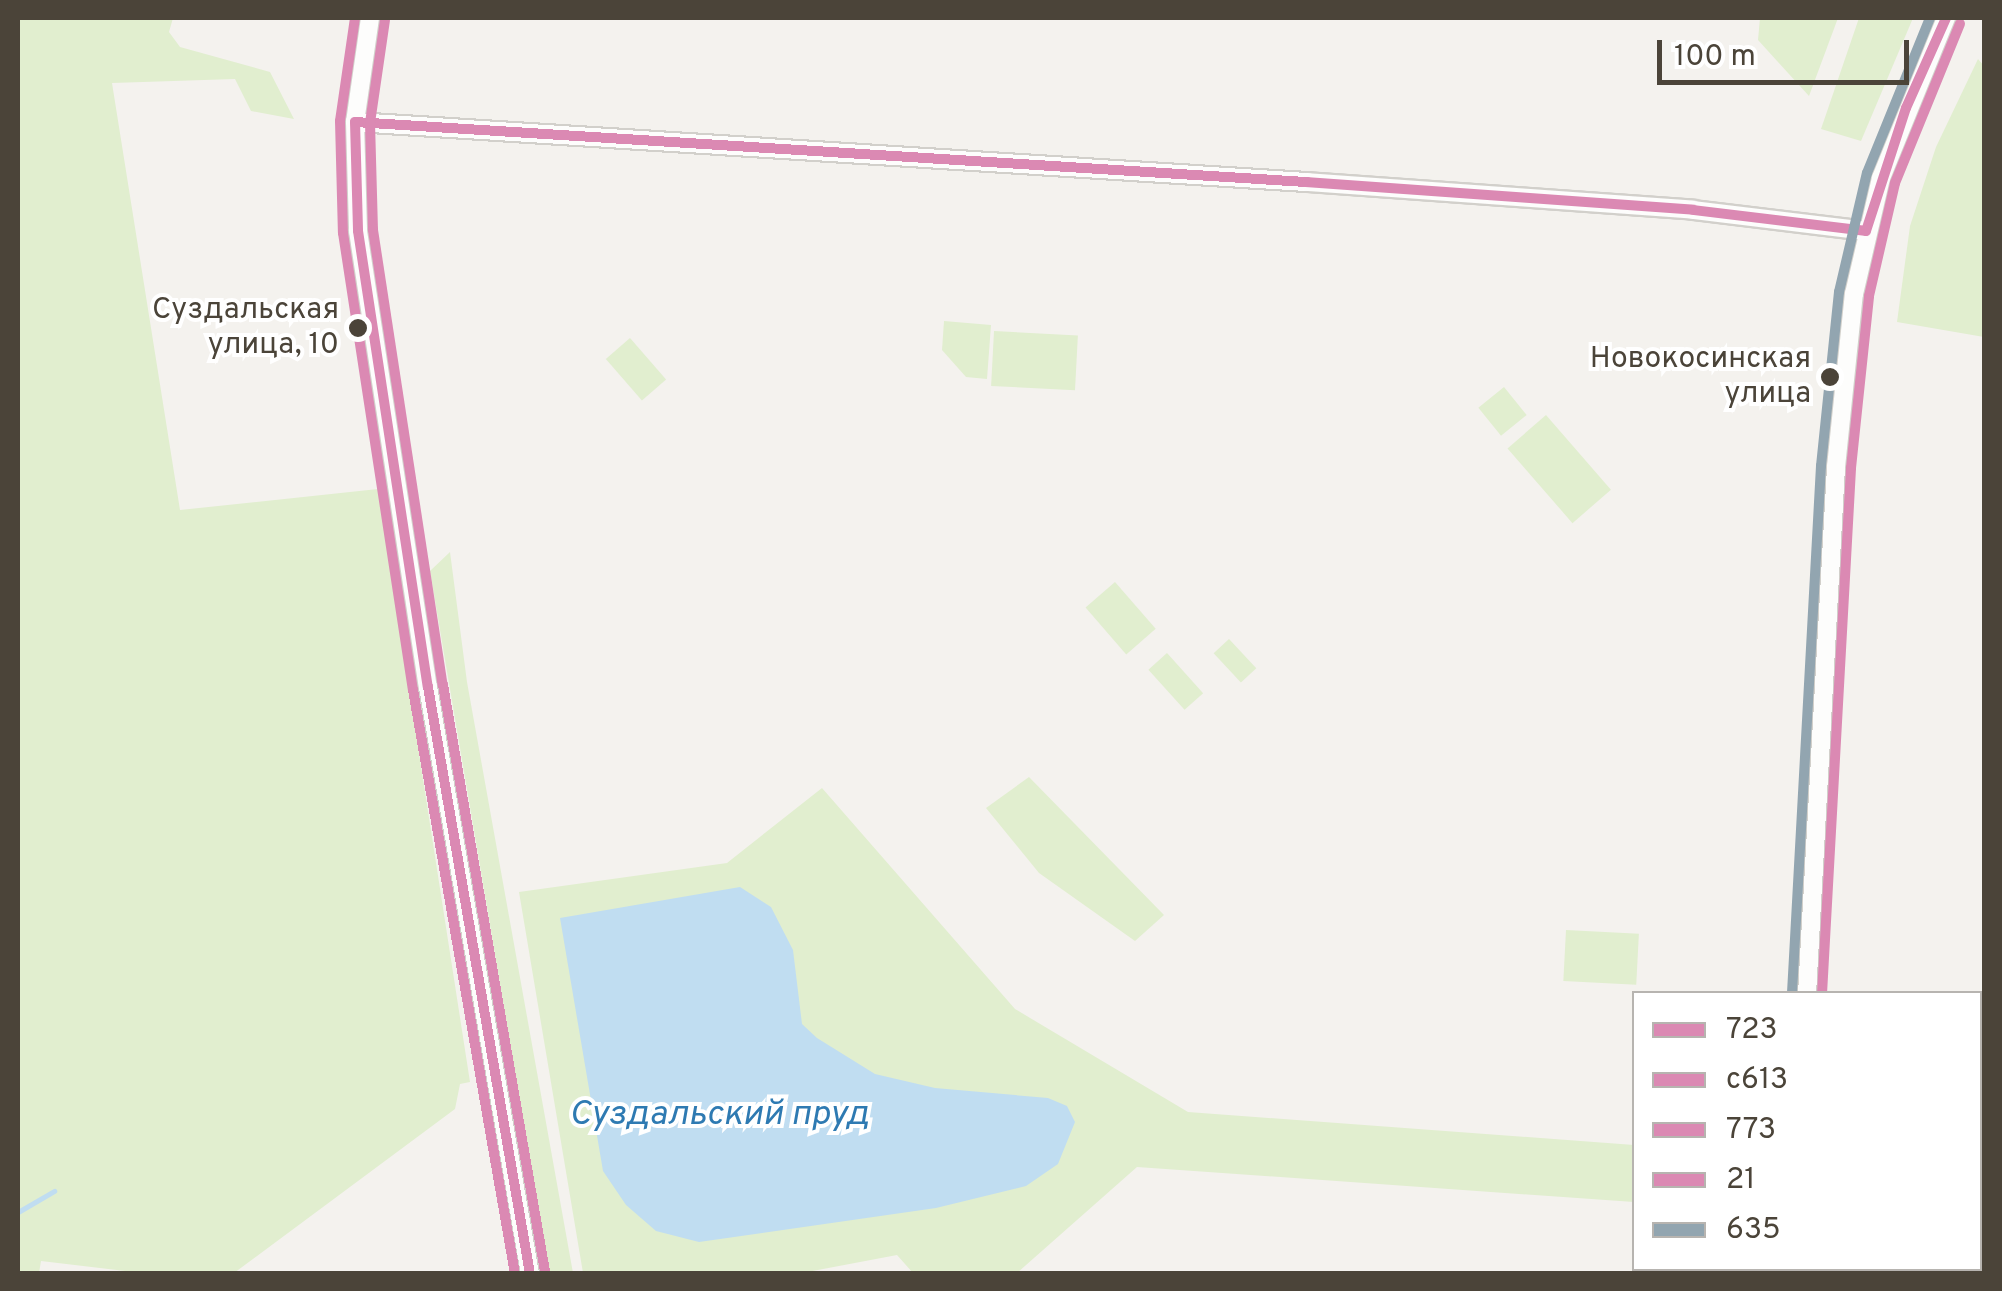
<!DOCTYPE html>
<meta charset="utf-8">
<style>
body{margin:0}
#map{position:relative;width:2002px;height:1291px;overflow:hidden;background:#f4f2ee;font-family:Overpass,sans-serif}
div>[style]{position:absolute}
.green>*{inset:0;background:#e1eecf;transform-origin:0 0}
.water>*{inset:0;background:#c0ddf1}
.stream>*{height:5px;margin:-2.5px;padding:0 2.5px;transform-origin:2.5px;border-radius:2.5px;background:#c0ddf1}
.roads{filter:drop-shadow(2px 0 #d2d0cb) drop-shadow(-2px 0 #d2d0cb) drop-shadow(0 2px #d2d0cb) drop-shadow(0 -2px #d2d0cb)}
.minor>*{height:18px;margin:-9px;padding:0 9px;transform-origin:9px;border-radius:9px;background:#fdfdfc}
.bus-1>*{height:10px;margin:-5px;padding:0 5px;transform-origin:5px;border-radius:5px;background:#db89b3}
.bus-2>*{height:10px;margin:-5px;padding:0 5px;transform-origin:5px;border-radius:5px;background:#db89b3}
.bus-3>*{height:10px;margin:-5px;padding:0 5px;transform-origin:5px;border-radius:5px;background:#db89b3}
.bus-4>*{height:10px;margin:-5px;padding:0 5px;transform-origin:5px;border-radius:5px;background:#db89b3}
.bus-5>*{height:10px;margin:-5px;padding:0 5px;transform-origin:5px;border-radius:5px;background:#92a5b0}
.dots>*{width:28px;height:28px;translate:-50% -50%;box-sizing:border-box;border:5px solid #fff;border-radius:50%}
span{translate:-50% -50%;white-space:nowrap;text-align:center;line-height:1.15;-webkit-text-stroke:8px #fff;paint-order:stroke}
.bus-label{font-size:30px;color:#4b4439}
.right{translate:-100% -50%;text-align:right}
.water-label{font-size:35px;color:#2e7ab2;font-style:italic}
.frame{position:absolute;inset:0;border:20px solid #4b4439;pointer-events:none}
.legend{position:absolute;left:1632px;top:991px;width:350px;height:280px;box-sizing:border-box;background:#fff;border:2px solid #b7b4b0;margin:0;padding:12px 18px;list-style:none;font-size:30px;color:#4b4439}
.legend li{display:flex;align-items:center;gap:20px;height:50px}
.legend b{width:50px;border:2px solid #b7b4b0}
.scale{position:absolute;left:1657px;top:40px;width:252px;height:45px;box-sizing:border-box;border:5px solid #4b4439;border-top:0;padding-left:12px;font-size:30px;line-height:35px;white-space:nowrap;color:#4b4439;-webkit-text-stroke:8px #fff;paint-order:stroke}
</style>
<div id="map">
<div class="green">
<i style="clip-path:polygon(18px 18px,173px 18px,169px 32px,180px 47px,270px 72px,294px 119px,251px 111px,235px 79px,112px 83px,180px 510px,378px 489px,470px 1082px,460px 1084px,455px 1109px,234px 1273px,142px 1273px,41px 1261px,39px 1273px,18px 1273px)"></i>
<i style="clip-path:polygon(1760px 18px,1838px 18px,1809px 96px,1758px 40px)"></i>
<i style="clip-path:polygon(1859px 18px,1913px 18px,1861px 141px,1821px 129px)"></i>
<i style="clip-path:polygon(1978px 59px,1984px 66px,1984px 337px,1897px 322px,1910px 226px,1936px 147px)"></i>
<i style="clip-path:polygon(944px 321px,991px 325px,987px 379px,966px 377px,942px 350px)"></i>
<i style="left:994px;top:331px;width:84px;height:55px;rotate:3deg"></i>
<i style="left:630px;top:338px;width:55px;height:32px;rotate:49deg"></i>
<i style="left:1504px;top:387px;width:36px;height:33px;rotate:51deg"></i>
<i style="left:1546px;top:415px;width:99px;height:51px;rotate:49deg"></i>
<i style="clip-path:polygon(450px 552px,467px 682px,573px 1273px,549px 1273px,430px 571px)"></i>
<i style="left:1115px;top:582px;width:62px;height:39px;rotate:49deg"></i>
<i style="left:1229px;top:639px;width:40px;height:21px;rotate:47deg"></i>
<i style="left:1167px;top:653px;width:54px;height:25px;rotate:48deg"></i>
<i style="clip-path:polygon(1029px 777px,1164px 915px,1135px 941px,1039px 873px,986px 808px)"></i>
<i style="clip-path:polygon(822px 788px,1015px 1009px,1188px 1112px,1634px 1145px,1634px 1202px,1137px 1167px,1017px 1273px,913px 1273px,897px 1255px,802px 1273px,583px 1273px,519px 892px,727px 863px)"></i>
<i style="left:1566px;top:930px;width:73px;height:51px;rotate:3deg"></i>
</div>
<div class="water">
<i style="clip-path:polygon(740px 887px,771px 907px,793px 950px,802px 1024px,817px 1038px,875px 1074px,935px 1088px,1048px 1098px,1067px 1106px,1075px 1122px,1058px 1164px,1026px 1186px,936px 1208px,699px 1242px,656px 1231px,626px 1205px,603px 1171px,560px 918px)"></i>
</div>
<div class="stream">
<i style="left:18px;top:1212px;width:42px;rotate:-30.3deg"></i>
</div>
<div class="roads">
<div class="minor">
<i style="left:370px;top:18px;width:105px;rotate:98.2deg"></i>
<i style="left:355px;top:122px;width:109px;rotate:88.4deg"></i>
<i style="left:358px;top:231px;width:461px;rotate:81.3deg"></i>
<i style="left:428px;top:687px;width:596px;rotate:80.14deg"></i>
<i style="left:355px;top:122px;width:954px;rotate:3.61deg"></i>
<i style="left:1307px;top:182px;width:387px;rotate:4.1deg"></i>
<i style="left:1693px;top:210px;width:174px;rotate:6.9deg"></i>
<i style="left:1807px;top:994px;width:528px;rotate:-86.85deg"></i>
<i style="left:1836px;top:467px;width:174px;rotate:-84.1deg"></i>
<i style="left:1854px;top:294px;width:119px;rotate:-76.9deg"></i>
<i style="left:1881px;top:178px;width:173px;rotate:-67.9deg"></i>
<i style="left:1791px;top:1274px;width:6px;rotate:-90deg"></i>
</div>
</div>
<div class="bus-1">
<i style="left:355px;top:122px;width:954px;rotate:3.61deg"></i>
<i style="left:1307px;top:182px;width:387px;rotate:4.1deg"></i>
<i style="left:1693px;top:210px;width:174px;rotate:6.9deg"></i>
<i style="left:355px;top:122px;width:109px;rotate:88.4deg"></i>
<i style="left:358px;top:231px;width:461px;rotate:81.3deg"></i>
<i style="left:428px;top:687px;width:596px;rotate:80.14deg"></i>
<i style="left:1866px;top:231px;width:129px;rotate:-72deg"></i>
<i style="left:1906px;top:108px;width:98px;rotate:-66deg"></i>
</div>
<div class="bus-2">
<i style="left:355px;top:18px;width:104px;rotate:98.3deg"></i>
<i style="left:340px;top:121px;width:112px;rotate:88.5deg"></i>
<i style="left:343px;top:233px;width:462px;rotate:81.3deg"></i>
<i style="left:413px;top:690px;width:593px;rotate:80.09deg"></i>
</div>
<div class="bus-3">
<i style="left:385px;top:20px;width:104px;rotate:98.3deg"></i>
<i style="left:370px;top:123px;width:107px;rotate:88.4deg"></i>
<i style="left:373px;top:230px;width:460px;rotate:81.3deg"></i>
<i style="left:443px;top:685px;width:595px;rotate:80.13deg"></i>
</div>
<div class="bus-4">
<i style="left:1822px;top:994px;width:527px;rotate:-86.84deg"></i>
<i style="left:1851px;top:468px;width:173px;rotate:-84deg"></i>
<i style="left:1869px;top:296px;width:116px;rotate:-77deg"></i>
<i style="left:1895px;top:183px;width:172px;rotate:-67.8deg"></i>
</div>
<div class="bus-5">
<i style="left:1792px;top:993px;width:528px;rotate:-86.85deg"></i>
<i style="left:1821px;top:466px;width:175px;rotate:-84.1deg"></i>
<i style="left:1839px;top:292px;width:122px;rotate:-76.8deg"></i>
<i style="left:1867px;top:173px;width:167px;rotate:-67.9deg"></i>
</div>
<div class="dots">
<i style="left:358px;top:328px;background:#4b4439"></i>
<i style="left:1830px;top:377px;background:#4b4439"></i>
</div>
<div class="bus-label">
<span class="right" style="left:339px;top:328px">Суздальская<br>улица, 10</span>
<span class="right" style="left:1811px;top:377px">Новокосинская<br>улица</span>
</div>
<div class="water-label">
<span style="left:719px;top:1115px">Суздальский пруд</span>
</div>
<div class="frame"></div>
<ul class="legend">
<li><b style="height:12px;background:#db89b3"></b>723</li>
<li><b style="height:12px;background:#db89b3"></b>с613</li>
<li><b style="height:12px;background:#db89b3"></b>773</li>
<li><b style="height:12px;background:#db89b3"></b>21</li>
<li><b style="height:12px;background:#92a5b0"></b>635</li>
</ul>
<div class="scale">100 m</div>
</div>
